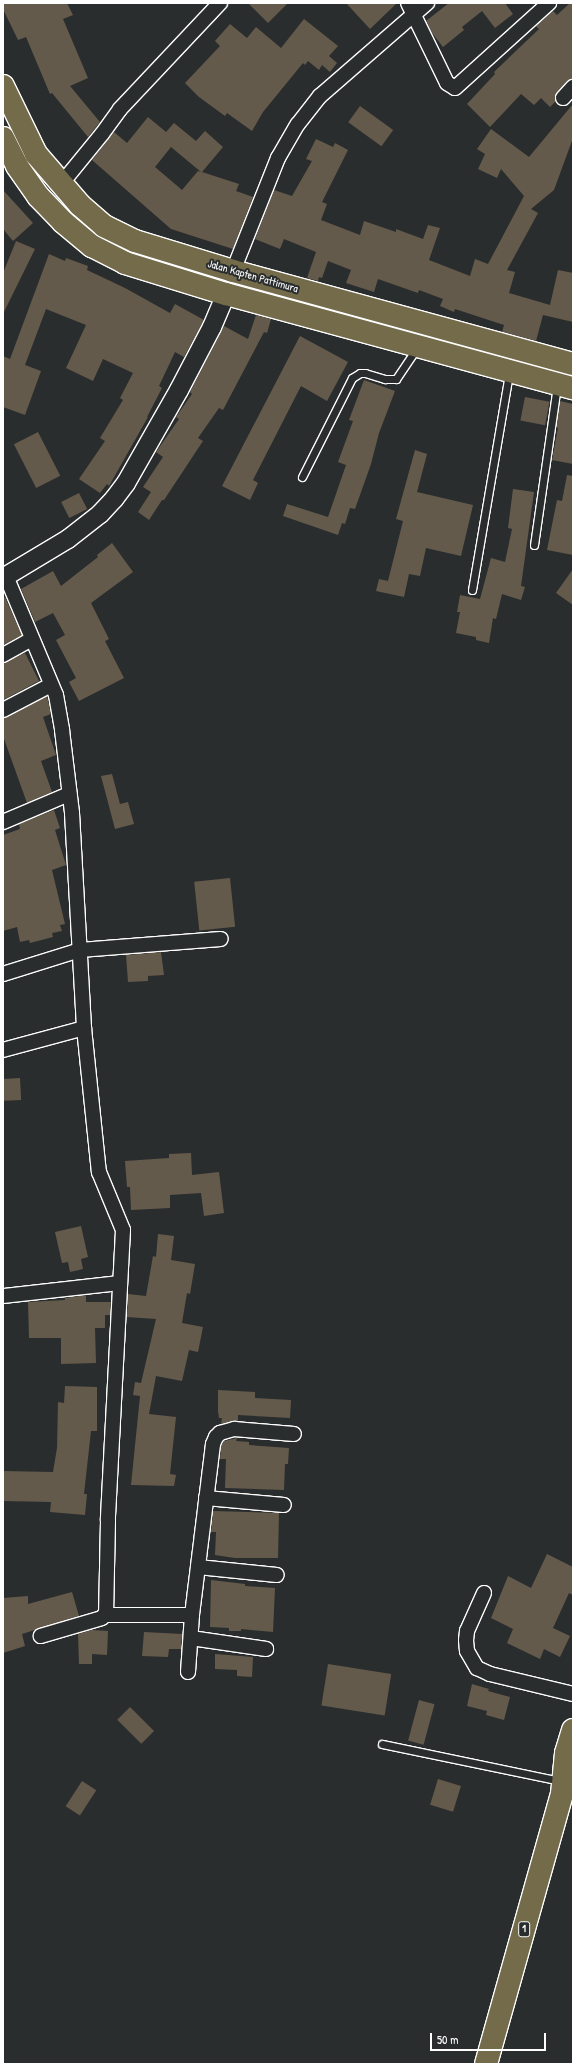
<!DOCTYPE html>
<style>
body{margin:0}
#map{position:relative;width:576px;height:2067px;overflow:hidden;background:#2a2d2e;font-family:"Patrick Hand",sans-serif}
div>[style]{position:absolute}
.building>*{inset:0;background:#645a4b;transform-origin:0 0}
.roads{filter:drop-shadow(1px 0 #fff) drop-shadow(-1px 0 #fff) drop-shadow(0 1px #fff) drop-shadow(0 -1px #fff)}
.service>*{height:7px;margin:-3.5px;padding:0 3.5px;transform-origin:3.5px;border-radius:3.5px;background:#2a2d2e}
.minor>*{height:14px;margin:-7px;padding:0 7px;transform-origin:7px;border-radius:7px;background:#2a2d2e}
.tertiary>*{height:18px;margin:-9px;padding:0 9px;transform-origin:9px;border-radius:9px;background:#2a2d2e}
.primary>*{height:22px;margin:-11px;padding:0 11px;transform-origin:11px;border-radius:11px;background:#746b4b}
.trunk>*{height:22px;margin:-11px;padding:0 11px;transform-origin:11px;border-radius:11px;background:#746b4b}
span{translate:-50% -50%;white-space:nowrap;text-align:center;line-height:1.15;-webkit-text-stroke:4px #2a2d2e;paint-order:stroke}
.shield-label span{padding:1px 3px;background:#2a2d2e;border:1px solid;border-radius:3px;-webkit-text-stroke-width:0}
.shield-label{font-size:10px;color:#fff;font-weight:700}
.street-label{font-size:11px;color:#fff}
.frame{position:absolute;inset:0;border:4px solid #fff;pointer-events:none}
.scale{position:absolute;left:430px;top:2033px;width:116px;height:18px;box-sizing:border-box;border:2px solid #fff;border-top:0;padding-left:5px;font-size:12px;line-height:14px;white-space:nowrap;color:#fff;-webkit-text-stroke:3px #2a2d2e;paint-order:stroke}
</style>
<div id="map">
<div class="building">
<i style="clip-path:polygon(3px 3px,67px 3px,73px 15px,63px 19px,88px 78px,70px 86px,100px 122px,88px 137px,52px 93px,50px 94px,26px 37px,18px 40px,3px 9px)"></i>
<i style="clip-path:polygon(248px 3px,288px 3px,268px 23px)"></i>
<i style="clip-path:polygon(346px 3px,397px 3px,370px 29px)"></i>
<i style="clip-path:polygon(449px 3px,505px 3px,513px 14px,495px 28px,482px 11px,462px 27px,464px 30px,443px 47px,432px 33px,426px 21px)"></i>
<i style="clip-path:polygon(570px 3px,573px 3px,573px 79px,567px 81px,557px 92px,555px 102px,550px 107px,541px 98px,534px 105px,521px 94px,490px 127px,467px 104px,495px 74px,494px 72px,539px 29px,536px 26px,553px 11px,557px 15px)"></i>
<i style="clip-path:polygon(304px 19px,338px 46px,329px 56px,337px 63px,330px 72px,322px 65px,319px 70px,308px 61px,305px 65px,303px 63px,263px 112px,252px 131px,227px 113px,225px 116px,199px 97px,185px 83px,220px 46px,215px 41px,230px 24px,247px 38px,256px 27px,281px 48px)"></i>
<i style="clip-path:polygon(573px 104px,573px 138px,554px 190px,531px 209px,538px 213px,507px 270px,515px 272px,509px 293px,550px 305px,558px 270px,573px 273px,573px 322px,543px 315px,536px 341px,502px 332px,504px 325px,455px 309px,454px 312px,440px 306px,443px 299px,419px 290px,418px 293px,378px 279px,374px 292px,346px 283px,351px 270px,328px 261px,322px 278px,319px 277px,318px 281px,307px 278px,316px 252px,284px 239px,280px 249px,255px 239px,274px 190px,292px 196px,312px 161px,306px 159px,316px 139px,333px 147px,335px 143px,348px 150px,322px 202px,327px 204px,321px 220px,360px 235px,364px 221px,396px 232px,396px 229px,423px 239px,428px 225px,440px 228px,429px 260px,470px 276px,475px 259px,488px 264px,524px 196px,501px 169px,497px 178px,478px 169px,485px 154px,477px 149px,491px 129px,529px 157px)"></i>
<i style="left:360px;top:106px;width:41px;height:20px;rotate:36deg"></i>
<i style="clip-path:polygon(evenodd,148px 117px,166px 132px,174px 123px,196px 141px,205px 131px,223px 147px,202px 172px,239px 184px,236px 191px,253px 197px,233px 249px,171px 229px,92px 160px,114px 132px,127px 143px,148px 117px,171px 147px,201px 172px,198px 171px,182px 190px,155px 167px,171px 147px)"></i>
<i style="clip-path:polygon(3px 190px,33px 223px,13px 241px,3px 229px)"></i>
<i style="clip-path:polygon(16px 241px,35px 249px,3px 314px,3px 273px)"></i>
<i style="clip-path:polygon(49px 254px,65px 261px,66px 258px,88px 266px,87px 270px,125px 288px,170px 313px,175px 304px,204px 320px,184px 357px,175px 352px,159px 386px,162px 388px,147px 417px,148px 417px,109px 486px,107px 484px,100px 493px,79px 479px,105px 441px,100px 438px,123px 400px,120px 398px,133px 373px,103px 359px,93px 381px,66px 368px,86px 325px,46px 309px,25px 365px,41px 371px,25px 415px,3px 407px,3px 356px,10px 359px)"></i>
<i style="clip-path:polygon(256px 315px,271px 319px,267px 333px,264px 332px,223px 410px,219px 408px,198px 438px,203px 441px,164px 500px,162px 500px,149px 520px,138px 512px,151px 492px,143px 487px,163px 457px,156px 452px,179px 419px,176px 417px,192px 394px,190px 392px,224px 326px,248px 339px)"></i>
<i style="clip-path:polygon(300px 336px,348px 362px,327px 401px,301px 386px,253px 480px,258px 483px,250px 500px,222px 486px)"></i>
<i style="clip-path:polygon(364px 380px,395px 391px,379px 433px,371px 464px,355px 509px,350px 508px,345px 524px,342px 523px,338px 535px,283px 516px,287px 504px,328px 517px,346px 465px,338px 462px,353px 421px,349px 420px)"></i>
<i style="left:525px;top:397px;width:25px;height:24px;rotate:11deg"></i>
<i style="clip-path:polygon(560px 401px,573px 404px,573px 464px,552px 460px,558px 428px,556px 427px)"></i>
<i style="left:38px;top:432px;width:49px;height:27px;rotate:63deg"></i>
<i style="clip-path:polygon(415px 450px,427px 454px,417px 492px,473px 505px,461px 556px,426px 548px,420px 576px,409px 574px,404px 597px,376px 591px,379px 579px,388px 581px,403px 521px,396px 519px)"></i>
<i style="clip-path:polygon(567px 475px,573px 476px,573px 555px,547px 550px,557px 500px,562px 501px)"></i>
<i style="clip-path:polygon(513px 489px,534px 492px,521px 586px,525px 587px,521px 600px,502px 594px,496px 619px,493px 618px,489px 643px,476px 640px,476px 637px,456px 633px,460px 612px,457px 612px,460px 595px,480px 599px,491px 558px,505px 562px,512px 529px,508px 528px)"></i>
<i style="left:79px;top:493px;width:18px;height:20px;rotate:63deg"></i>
<i style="clip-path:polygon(112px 543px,133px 572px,91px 603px,109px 639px,105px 641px,124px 678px,79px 701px,69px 682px,76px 678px,56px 640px,65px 635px,53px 613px,35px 622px,21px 589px,53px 571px,61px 586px,98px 557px,97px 555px)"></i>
<i style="clip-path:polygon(573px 569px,573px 605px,556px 593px)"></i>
<i style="clip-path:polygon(5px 597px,22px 635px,3px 645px,3px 598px)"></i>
<i style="clip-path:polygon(25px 653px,39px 681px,3px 700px,3px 663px)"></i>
<i style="clip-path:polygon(47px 696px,51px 714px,43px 717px,56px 755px,41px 761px,52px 792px,27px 803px,3px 736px,3px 718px)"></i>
<i style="clip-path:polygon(112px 774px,120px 804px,128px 802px,134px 824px,115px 829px,101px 776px)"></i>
<i style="clip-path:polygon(54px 810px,60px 828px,55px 830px,66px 865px,52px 870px,65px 924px,60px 925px,62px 931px,52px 933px,53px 937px,30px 943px,29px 940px,20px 942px,17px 927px,3px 931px,3px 835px,20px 829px,19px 824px)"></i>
<i style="left:230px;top:878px;width:49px;height:36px;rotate:84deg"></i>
<i style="clip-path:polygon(161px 952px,164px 975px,148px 976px,148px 981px,128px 982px,126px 955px)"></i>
<i style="left:20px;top:1078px;width:22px;height:17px;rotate:87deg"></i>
<i style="clip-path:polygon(191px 1153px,192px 1175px,219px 1172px,224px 1213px,204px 1216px,201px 1193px,170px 1195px,170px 1208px,131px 1210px,130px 1187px,127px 1187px,125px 1161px,169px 1158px,169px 1154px)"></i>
<i style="clip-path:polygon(81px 1226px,88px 1257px,81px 1259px,83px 1269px,70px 1272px,68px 1262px,62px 1263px,55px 1232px)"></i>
<i style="clip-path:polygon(158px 1234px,174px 1236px,171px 1260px,195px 1264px,190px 1294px,187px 1293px,182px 1323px,203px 1327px,198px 1352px,189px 1350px,182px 1381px,156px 1376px,149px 1414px,176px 1417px,170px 1474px,176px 1475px,174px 1486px,131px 1485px,140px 1396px,133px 1395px,135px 1382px,141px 1383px,156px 1319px,127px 1317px,128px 1294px,146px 1296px,153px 1256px,156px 1257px)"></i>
<i style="clip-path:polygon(86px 1295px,86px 1302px,111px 1302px,110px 1315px,105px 1315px,105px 1328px,95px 1328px,96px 1363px,61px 1364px,61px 1338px,29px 1338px,28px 1302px,65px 1300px,65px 1298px)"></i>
<i style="clip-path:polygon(65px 1386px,97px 1387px,97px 1431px,91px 1431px,84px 1494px,87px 1494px,85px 1515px,50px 1512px,51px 1502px,3px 1501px,3px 1471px,53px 1472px,57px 1448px,58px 1402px,64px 1403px)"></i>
<i style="clip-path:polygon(218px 1390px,255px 1392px,255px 1398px,291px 1400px,290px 1418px,238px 1415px,238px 1421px,221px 1424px,222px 1418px,219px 1418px,218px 1411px)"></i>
<i style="clip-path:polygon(237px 1438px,236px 1441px,249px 1442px,249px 1445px,289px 1448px,288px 1464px,285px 1464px,284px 1490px,225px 1488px,226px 1459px,220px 1459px,221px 1446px,224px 1441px)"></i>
<i style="clip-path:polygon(213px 1511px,279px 1513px,278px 1558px,235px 1558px,215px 1555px,216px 1532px,211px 1532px)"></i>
<i style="clip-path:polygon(547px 1554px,573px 1567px,573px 1595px,569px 1593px,553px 1628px,570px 1636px,560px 1657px,544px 1649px,540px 1659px,507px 1643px,513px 1629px,491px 1618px,508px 1576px,531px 1588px)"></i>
<i style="clip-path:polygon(211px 1580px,245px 1584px,245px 1586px,275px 1588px,273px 1632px,241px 1629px,241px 1631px,229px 1631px,229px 1628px,210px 1627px)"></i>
<i style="clip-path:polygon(72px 1592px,79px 1616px,22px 1634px,25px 1646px,3px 1653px,3px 1598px,28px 1596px,28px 1604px)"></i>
<i style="clip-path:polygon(91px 1630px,108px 1631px,107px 1655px,92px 1654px,92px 1664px,79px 1664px,78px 1634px)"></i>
<i style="clip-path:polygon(144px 1632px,182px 1634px,181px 1649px,169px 1649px,168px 1657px,142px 1656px)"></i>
<i style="clip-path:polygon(215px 1654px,253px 1657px,252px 1677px,237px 1676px,237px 1670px,215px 1669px)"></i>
<i style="left:328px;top:1664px;width:64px;height:42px;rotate:9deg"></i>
<i style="clip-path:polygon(472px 1684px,489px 1689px,488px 1691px,510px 1697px,504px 1720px,486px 1715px,487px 1711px,467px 1706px)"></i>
<i style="left:419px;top:1700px;width:16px;height:42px;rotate:15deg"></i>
<i style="left:130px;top:1707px;width:34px;height:18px;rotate:45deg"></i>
<i style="left:438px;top:1779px;width:24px;height:27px;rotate:17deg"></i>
<i style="left:82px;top:1781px;width:17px;height:30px;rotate:33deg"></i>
</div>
<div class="roads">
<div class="service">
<i style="left:302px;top:477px;width:111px;rotate:-63.2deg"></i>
<i style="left:352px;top:378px;width:9px;rotate:-32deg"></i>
<i style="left:360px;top:373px;width:5px"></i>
<i style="left:365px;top:373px;width:21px;rotate:17deg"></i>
<i style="left:385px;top:379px;width:11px"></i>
<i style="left:396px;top:379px;width:37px;rotate:-56deg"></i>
<i style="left:534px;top:545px;width:161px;rotate:-81.8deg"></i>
<i style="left:472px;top:590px;width:220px;rotate:-80.3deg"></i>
<i style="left:382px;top:1744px;width:183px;rotate:11.7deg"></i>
</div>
<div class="minor">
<i style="left:408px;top:3px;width:89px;rotate:64deg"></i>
<i style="left:447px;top:83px;width:9px;rotate:32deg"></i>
<i style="left:455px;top:88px;width:127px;rotate:-42.1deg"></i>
<i style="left:563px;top:98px;width:15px;rotate:-48deg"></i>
<i style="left:62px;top:183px;width:63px;rotate:-50.8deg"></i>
<i style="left:102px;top:134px;width:31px;rotate:-54deg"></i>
<i style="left:120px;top:109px;width:146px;rotate:-46.7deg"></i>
<i style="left:233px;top:271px;width:122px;rotate:-68.3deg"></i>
<i style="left:278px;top:158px;width:39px;rotate:-60deg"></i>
<i style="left:298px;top:124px;width:36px;rotate:-52deg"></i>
<i style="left:320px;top:96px;width:142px;rotate:-41deg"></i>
<i style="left:6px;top:576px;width:129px;rotate:67.2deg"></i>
<i style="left:56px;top:695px;width:36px;rotate:80deg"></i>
<i style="left:62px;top:730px;width:84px;rotate:83.1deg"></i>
<i style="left:72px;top:813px;width:215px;rotate:86.8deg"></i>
<i style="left:84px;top:1028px;width:145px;rotate:84.1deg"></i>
<i style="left:99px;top:1172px;width:63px;rotate:67.5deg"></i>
<i style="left:123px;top:1230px;width:291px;rotate:93deg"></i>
<i style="left:108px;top:1521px;width:92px;rotate:91.2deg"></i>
<i style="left:106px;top:1613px;width:6px;rotate:129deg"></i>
<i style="left:102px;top:1618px;width:64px;rotate:163.6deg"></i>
<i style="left:3px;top:655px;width:33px;rotate:-29deg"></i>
<i style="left:3px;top:710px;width:54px;rotate:-27.5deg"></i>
<i style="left:3px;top:822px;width:72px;rotate:-23deg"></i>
<i style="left:3px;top:974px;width:81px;rotate:-17.3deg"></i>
<i style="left:80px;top:950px;width:141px;rotate:-4.5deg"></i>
<i style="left:3px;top:1050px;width:84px;rotate:-15.2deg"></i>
<i style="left:3px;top:1296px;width:117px;rotate:-6.4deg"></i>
<i style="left:206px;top:1498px;width:78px;rotate:5.1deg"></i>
<i style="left:198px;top:1567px;width:79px;rotate:5.8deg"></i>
<i style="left:484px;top:1593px;width:42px;rotate:114.1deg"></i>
<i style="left:467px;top:1631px;width:9px;rotate:96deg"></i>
<i style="left:466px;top:1640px;width:11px;rotate:85deg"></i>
<i style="left:467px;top:1651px;width:20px;rotate:60deg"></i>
<i style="left:477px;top:1668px;width:14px;rotate:25deg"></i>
<i style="left:490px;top:1674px;width:85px;rotate:13.5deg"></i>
<i style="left:105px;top:1615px;width:87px"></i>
<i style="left:192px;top:1615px;width:172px;rotate:-83deg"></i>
<i style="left:213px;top:1444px;width:8px;rotate:-67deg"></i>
<i style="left:216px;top:1437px;width:6px;rotate:-45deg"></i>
<i style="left:220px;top:1433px;width:15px;rotate:-16deg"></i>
<i style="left:234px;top:1429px;width:60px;rotate:4.8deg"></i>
<i style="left:191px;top:1638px;width:76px;rotate:8.3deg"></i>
<i style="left:188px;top:1672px;width:57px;rotate:-86deg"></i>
</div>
<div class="tertiary">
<i style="left:3px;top:578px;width:76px;rotate:-31deg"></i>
<i style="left:68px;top:539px;width:41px;rotate:-38deg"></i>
<i style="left:100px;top:514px;width:21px;rotate:-47deg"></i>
<i style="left:114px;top:499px;width:20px;rotate:-53deg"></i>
<i style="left:126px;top:483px;width:107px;rotate:-60.3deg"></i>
<i style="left:179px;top:390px;width:71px;rotate:-62.4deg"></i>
<i style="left:212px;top:327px;width:36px;rotate:-67deg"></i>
</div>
<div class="primary">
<i style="left:3px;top:86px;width:76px;rotate:64.1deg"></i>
<i style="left:36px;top:154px;width:67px;rotate:49.2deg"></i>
<i style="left:80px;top:205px;width:32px;rotate:41deg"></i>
<i style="left:104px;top:226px;width:34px;rotate:26deg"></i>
<i style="left:135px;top:241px;width:102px;rotate:17deg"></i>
<i style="left:233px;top:271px;width:352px;rotate:15.3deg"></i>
<i style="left:3px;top:138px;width:31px;rotate:63deg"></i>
<i style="left:17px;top:166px;width:37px;rotate:55deg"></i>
<i style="left:38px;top:196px;width:36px;rotate:46deg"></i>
<i style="left:63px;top:222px;width:38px;rotate:40deg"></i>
<i style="left:92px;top:246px;width:37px;rotate:27deg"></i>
<i style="left:125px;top:263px;width:106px;rotate:17.1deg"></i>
<i style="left:226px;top:294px;width:360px;rotate:15.2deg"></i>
</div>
<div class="trunk">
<i style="left:486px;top:2064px;width:280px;rotate:-74.3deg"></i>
<i style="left:562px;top:1794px;width:41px;rotate:-84.4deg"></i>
<i style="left:566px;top:1753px;width:24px;rotate:-73deg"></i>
</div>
</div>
<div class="shield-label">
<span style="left:524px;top:1929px">1</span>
</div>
<div class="street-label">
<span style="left:253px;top:276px;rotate:16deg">Jalan Kapten Pattimura</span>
</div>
<div class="frame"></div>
<div class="scale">50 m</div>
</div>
